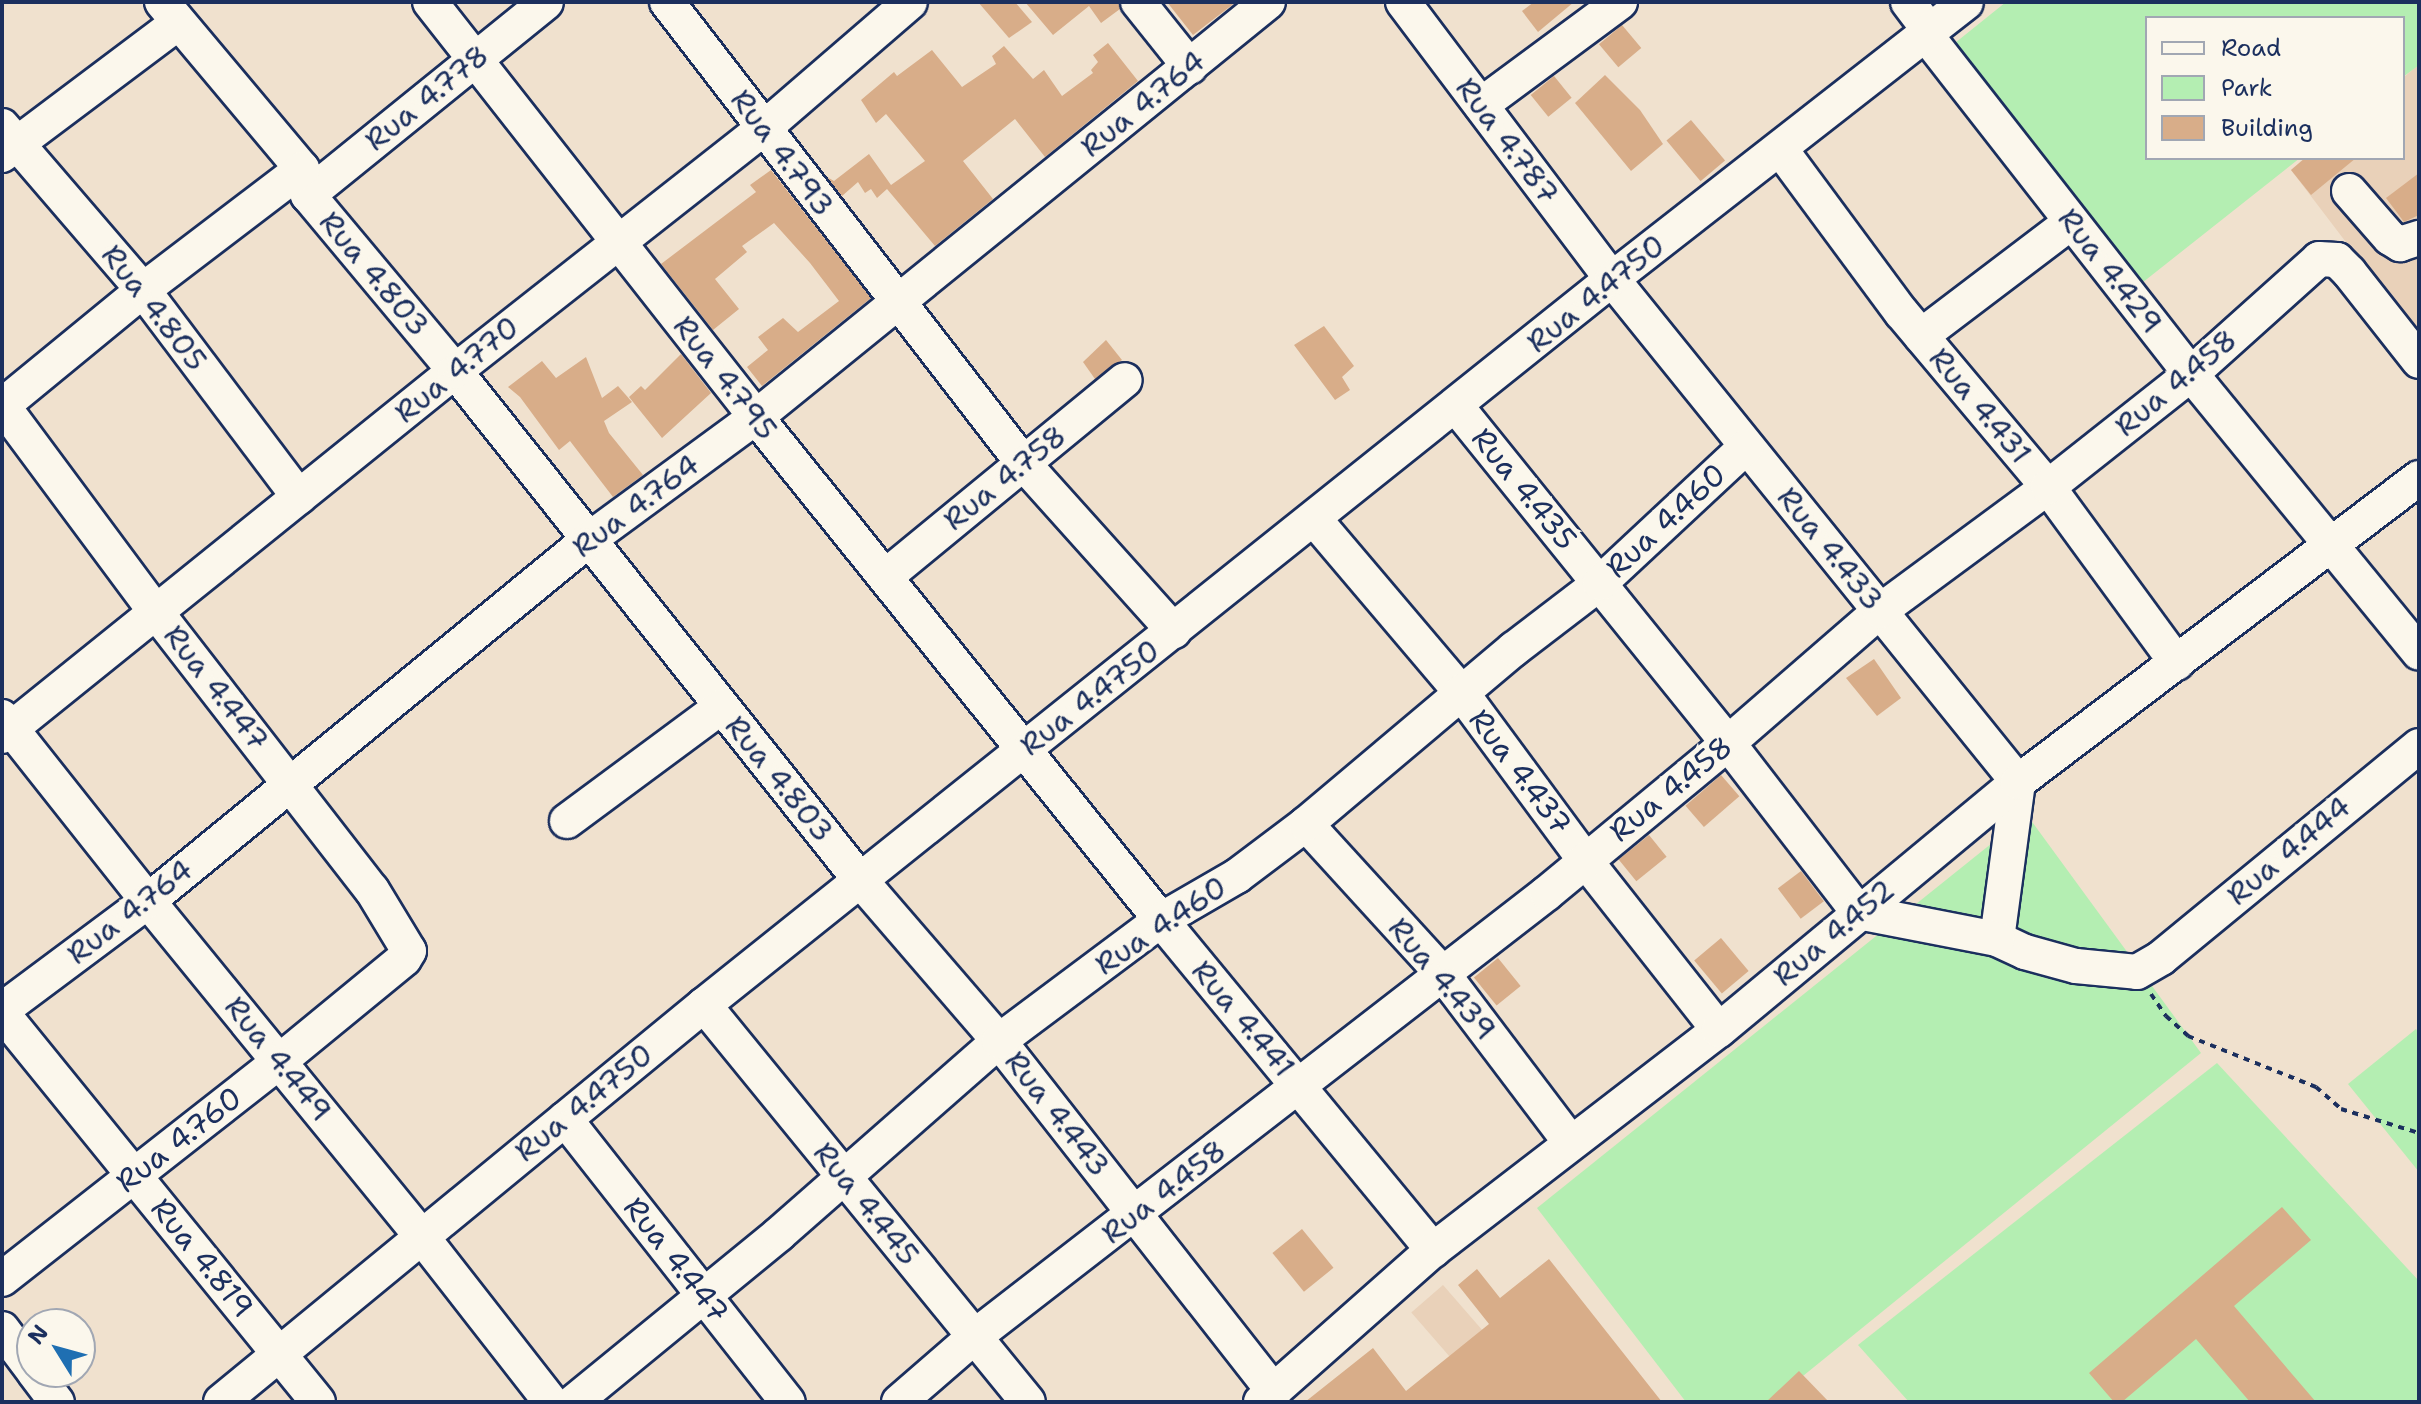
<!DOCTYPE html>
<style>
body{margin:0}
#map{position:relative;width:2421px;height:1404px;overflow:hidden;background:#f0e1ce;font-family:"Shantell Sans",sans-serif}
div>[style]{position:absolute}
.built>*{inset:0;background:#e9d1b9;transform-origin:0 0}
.green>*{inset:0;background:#b4eeb2}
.building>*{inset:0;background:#d8ad89;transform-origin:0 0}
.path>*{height:4px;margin-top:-2px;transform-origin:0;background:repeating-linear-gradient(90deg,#1b2f5e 0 6px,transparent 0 12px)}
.roads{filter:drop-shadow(2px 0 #1b2f5e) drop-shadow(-2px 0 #1b2f5e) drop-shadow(0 2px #1b2f5e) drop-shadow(0 -2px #1b2f5e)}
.minor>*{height:34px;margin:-17px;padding:0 17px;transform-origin:17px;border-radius:17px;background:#fbf7ec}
span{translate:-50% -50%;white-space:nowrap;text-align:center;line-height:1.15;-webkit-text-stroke:8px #fbf7ec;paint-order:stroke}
.street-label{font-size:30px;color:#1b2f5e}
.frame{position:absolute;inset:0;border:4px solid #1b2f5e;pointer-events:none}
.legend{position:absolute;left:2145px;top:16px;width:260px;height:144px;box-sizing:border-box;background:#fbf7ec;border:2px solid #a1a7b3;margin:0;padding:10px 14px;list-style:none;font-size:24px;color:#1b2f5e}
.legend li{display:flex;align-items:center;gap:16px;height:40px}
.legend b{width:40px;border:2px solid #a1a7b3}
.north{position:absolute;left:16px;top:1308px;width:80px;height:80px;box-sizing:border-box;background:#fbf7ec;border:2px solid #a1a7b3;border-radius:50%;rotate:307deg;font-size:22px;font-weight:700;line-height:32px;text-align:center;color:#1b2f5e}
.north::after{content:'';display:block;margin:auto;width:28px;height:36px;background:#1f6fb2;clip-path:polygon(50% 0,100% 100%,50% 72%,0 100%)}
</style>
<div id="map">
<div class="built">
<i style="clip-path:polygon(2370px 2px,2419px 2px,2419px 338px,2291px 170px,2305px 158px,2403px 158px,2403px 78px,2419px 64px,2403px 45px,2403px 18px,2382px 18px)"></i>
<i style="left:1443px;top:1285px;width:60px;height:42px;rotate:49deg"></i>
</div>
<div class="green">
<i style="clip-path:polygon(2006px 2px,2419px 2px,2419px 65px,2403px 77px,2403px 18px,2147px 18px,2147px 158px,2300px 158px,2128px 294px,1940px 55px)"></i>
<i style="clip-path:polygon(2027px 815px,2201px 1053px,1771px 1402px,1686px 1402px,1537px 1208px)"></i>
<i style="clip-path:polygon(2416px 1029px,2419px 1034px,2419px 1172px,2348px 1084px)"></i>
<i style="clip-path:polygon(2217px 1063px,2419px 1281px,2419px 1402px,1909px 1402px,1858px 1345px)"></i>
</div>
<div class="building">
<i style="clip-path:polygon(978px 2px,1015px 2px,1032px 22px,1009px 38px)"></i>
<i style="clip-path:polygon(1025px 2px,1118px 2px,1120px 9px,1101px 23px,1089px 6px,1053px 35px)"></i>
<i style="clip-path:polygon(1167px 2px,1236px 2px,1193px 35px)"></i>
<i style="clip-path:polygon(1534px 2px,1574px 2px,1538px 32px,1522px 11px)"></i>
<i style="left:1622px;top:25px;width:30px;height:30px;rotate:50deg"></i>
<i style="clip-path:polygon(1108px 43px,1138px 81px,1045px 157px,1015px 119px,963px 161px,993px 199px,935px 246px,887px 189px,877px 198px,871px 189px,865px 193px,858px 182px,842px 196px,827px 177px,834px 181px,869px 154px,891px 185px,925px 161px,886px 114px,876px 123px,861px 100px,894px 72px,897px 76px,932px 50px,962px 87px,996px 64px,992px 56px,1004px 46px,1033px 79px,1044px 70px,1062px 96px,1093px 73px,1091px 70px,1098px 62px,1093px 55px)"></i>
<i style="clip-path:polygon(1605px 75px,1640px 110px,1663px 144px,1631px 171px,1575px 103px)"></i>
<i style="left:1554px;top:76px;width:28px;height:30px;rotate:51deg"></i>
<i style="left:1691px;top:120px;width:53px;height:32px;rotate:50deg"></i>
<i style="clip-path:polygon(2305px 158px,2356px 158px,2311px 195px,2291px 170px)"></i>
<i style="clip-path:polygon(771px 170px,871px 298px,762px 386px,747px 367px,768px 350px,758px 337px,783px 318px,798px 332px,839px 301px,810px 263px,774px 223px,742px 246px,747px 252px,715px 279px,739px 309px,713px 330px,661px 264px,756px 192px,750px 185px)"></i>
<i style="clip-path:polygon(2419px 173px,2419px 215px,2404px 222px,2386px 198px)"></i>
<i style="clip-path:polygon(1324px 326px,1354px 366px,1342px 377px,1350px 390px,1335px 400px,1294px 345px)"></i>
<i style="clip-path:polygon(1106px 340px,1122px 360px,1095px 379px,1083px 362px)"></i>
<i style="clip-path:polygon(681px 354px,711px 393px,662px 438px,629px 397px,641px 386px,645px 390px)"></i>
<i style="clip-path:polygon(586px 357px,602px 398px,618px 386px,632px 402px,604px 421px,609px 433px,643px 475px,613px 497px,570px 441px,559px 450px,520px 397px,508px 387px,542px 361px,556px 378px)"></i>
<i style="clip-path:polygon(1874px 659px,1901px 698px,1877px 716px,1846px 678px)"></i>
<i style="left:1721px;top:775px;width:28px;height:47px;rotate:49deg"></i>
<i style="left:1649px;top:835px;width:28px;height:39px;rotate:51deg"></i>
<i style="left:1801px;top:871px;width:38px;height:29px;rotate:53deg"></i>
<i style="left:1721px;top:938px;width:43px;height:35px;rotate:50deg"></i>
<i style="left:1498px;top:958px;width:36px;height:31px;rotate:51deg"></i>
<i style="clip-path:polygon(2282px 1207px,2311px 1240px,2234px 1306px,2316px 1402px,2250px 1402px,2196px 1339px,2122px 1402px,2114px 1402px,2089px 1373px)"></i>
<i style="left:1302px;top:1229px;width:50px;height:38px;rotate:51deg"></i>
<i style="clip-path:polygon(1549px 1259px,1662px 1402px,1305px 1402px,1373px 1348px,1406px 1391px,1489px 1324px,1458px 1285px,1477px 1269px,1500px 1298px)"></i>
<i style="clip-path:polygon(1799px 1371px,1829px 1402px,1766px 1402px)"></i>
</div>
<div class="path">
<i style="left:2151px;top:994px;width:27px;rotate:56deg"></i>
<i style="left:2166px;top:1016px;width:30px;rotate:42deg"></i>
<i style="left:2188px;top:1036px;width:138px;rotate:21.7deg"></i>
<i style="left:2316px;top:1087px;width:33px;rotate:41deg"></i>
<i style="left:2341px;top:1109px;width:82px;rotate:17.1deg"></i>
</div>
<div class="roads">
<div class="minor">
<i style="left:162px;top:2px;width:218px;rotate:50deg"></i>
<i style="left:302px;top:169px;width:27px;rotate:77deg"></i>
<i style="left:308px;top:195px;width:229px;rotate:50.1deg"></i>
<i style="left:455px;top:371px;width:652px;rotate:51.48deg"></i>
<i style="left:861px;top:881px;width:211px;rotate:49.2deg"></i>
<i style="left:999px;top:1041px;width:446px;rotate:51.9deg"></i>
<i style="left:430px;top:2px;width:528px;rotate:51.85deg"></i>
<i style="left:756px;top:417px;width:646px;rotate:51.16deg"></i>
<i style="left:1161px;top:920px;width:428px;rotate:50.5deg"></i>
<i style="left:667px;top:2px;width:582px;rotate:52.32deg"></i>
<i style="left:1023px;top:463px;width:226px;rotate:48.1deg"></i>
<i style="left:1138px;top:2px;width:83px;rotate:51.3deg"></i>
<i style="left:1403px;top:2px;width:347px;rotate:53deg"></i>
<i style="left:1612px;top:279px;width:646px;rotate:51.09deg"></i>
<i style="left:2018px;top:782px;width:158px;rotate:97.6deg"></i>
<i style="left:1997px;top:939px;width:31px;rotate:25deg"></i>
<i style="left:2025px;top:952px;width:53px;rotate:15.4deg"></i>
<i style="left:2076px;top:966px;width:61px;rotate:5.6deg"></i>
<i style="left:2137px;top:972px;width:28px;rotate:-30deg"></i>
<i style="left:2161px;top:958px;width:334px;rotate:-39.4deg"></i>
<i style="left:1908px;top:2px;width:38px;rotate:53deg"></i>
<i style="left:1926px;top:35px;width:430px;rotate:52deg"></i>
<i style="left:2191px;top:374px;width:360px;rotate:50.7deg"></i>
<i style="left:1481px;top:105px;width:173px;rotate:-36.5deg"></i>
<i style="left:2px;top:126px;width:216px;rotate:49.3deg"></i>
<i style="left:143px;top:290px;width:259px;rotate:53deg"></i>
<i style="left:1781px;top:150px;width:202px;rotate:53.5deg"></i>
<i style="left:1901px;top:312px;width:229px;rotate:50deg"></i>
<i style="left:2048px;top:487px;width:218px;rotate:53.8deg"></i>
<i style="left:2px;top:155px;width:220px;rotate:-36.9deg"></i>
<i style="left:2349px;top:191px;width:62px;rotate:48.9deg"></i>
<i style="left:2390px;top:238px;width:12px;rotate:31deg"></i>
<i style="left:2400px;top:244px;width:20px;rotate:-18deg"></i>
<i style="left:308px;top:195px;width:306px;rotate:-39deg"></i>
<i style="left:1921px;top:336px;width:188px;rotate:-37.2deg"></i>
<i style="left:2px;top:405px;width:258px;rotate:53.4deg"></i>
<i style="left:156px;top:612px;width:352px;rotate:52.2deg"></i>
<i style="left:372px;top:890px;width:71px;rotate:58.8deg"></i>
<i style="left:409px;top:951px;width:9px;rotate:122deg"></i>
<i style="left:404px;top:959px;width:161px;rotate:140.6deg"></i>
<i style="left:280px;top:1061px;width:353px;rotate:141.9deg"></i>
<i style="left:2px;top:406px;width:183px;rotate:-39.4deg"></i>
<i style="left:143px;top:290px;width:200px;rotate:-37.3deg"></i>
<i style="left:1456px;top:406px;width:433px;rotate:51.1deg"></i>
<i style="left:1728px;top:743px;width:213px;rotate:52.4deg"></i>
<i style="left:1858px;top:912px;width:142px;rotate:11deg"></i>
<i style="left:1315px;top:520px;width:226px;rotate:49.7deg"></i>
<i style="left:1461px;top:692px;width:209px;rotate:53.6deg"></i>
<i style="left:1585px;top:860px;width:216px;rotate:51.8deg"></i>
<i style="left:885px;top:577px;width:310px;rotate:-39.4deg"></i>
<i style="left:2px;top:717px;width:235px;rotate:51.6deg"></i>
<i style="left:148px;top:901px;width:434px;rotate:50.8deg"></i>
<i style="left:422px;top:1237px;width:209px;rotate:52deg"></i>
<i style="left:2px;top:736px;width:582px;rotate:-38.86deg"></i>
<i style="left:455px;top:371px;width:392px;rotate:-38.2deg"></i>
<i style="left:763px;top:129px;width:194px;rotate:-40.8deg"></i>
<i style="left:567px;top:821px;width:192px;rotate:-36.5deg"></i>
<i style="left:1306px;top:824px;width:203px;rotate:47.6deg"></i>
<i style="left:1443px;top:974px;width:211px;rotate:52.9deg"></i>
<i style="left:704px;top:1005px;width:512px;rotate:50.78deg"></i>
<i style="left:2px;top:1010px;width:182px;rotate:-36.7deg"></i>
<i style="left:148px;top:901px;width:568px;rotate:-39.35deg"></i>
<i style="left:587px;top:541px;width:210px;rotate:-36.3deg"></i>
<i style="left:756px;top:417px;width:659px;rotate:-39.03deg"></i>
<i style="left:2px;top:1013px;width:501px;rotate:50.91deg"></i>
<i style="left:565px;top:1119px;width:360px;rotate:51.8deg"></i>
<i style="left:2px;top:1329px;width:50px;rotate:53.1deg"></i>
<i style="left:34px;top:1372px;width:38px;rotate:53deg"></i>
<i style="left:221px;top:1402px;width:625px;rotate:-39.42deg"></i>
<i style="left:704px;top:1005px;width:1163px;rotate:-38.64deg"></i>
<i style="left:1612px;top:279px;width:449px;rotate:-38deg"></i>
<i style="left:574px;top:1402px;width:265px;rotate:-39.3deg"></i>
<i style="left:779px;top:1234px;width:293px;rotate:-41.3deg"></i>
<i style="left:999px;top:1041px;width:202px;rotate:-36.8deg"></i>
<i style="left:1161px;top:920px;width:88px;rotate:-30.1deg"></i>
<i style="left:1237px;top:876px;width:86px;rotate:-37deg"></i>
<i style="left:1306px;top:824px;width:272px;rotate:-40.1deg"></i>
<i style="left:1514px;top:649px;width:108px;rotate:-37.5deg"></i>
<i style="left:1600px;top:583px;width:200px;rotate:-43deg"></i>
<i style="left:899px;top:1402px;width:99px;rotate:-40.9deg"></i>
<i style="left:974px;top:1337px;width:725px;rotate:-37.77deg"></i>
<i style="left:1547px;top:893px;width:235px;rotate:-39.6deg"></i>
<i style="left:1728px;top:743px;width:201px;rotate:-41deg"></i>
<i style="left:1880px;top:611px;width:209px;rotate:-36.4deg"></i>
<i style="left:2048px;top:487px;width:182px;rotate:-38.3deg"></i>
<i style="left:2191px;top:374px;width:172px;rotate:-41.9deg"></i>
<i style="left:2319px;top:259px;width:18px;rotate:3deg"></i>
<i style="left:2337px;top:260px;width:17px;rotate:45deg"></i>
<i style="left:2349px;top:272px;width:113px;rotate:51.8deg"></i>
<i style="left:1261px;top:1402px;width:230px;rotate:-41.5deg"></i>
<i style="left:1433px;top:1250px;width:361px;rotate:-37.6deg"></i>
<i style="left:1719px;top:1030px;width:388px;rotate:-39.7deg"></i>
<i style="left:2018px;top:782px;width:503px;rotate:-37.17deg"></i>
</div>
</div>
<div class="street-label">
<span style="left:427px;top:98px;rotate:-39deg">Rua 4.778</span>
<span style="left:1143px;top:104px;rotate:-39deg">Rua 4.764</span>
<span style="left:1507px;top:141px;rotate:53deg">Rua 4.787</span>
<span style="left:782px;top:153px;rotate:53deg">Rua 4.793</span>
<span style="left:2110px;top:271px;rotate:52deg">Rua 4.429</span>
<span style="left:374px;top:274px;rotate:50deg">Rua 4.803</span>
<span style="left:1596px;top:294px;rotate:-39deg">Rua 4.4750</span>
<span style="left:154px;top:308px;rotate:52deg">Rua 4.805</span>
<span style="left:457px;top:370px;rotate:-39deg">Rua 4.770</span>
<span style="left:725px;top:378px;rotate:52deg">Rua 4.795</span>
<span style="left:2176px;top:383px;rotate:-40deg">Rua 4.458</span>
<span style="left:1980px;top:406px;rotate:50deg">Rua 4.431</span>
<span style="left:1005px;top:478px;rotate:-39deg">Rua 4.758</span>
<span style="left:1524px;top:489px;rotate:51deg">Rua 4.435</span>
<span style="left:636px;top:506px;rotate:-37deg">Rua 4.764</span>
<span style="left:1666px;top:521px;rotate:-43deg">Rua 4.460</span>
<span style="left:1830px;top:549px;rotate:51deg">Rua 4.433</span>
<span style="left:216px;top:688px;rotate:52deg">Rua 4.447</span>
<span style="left:1090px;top:698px;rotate:-38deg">Rua 4.4750</span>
<span style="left:1520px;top:772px;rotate:53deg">Rua 4.437</span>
<span style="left:779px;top:779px;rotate:51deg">Rua 4.803</span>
<span style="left:1671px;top:789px;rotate:-39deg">Rua 4.458</span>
<span style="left:2289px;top:851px;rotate:-40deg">Rua 4.444</span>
<span style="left:130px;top:912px;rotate:-38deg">Rua 4.764</span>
<span style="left:1161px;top:926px;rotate:-34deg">Rua 4.460</span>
<span style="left:1834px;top:933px;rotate:-40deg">Rua 4.452</span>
<span style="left:1442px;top:979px;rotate:50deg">Rua 4.439</span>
<span style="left:1243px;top:1019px;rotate:50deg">Rua 4.441</span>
<span style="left:278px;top:1059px;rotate:51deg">Rua 4.449</span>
<span style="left:584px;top:1103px;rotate:-39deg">Rua 4.4750</span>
<span style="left:1057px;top:1114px;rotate:52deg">Rua 4.443</span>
<span style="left:179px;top:1140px;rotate:-38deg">Rua 4.760</span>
<span style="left:1164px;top:1192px;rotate:-38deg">Rua 4.458</span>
<span style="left:866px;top:1204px;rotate:51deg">Rua 4.445</span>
<span style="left:202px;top:1258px;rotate:51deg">Rua 4.819</span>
<span style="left:676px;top:1260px;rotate:52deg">Rua 4.447</span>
</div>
<div class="frame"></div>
<ul class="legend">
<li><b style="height:10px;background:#fbf7ec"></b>Road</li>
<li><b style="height:22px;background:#b4eeb2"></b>Park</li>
<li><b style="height:22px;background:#d8ad89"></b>Building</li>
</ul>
<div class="north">N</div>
</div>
